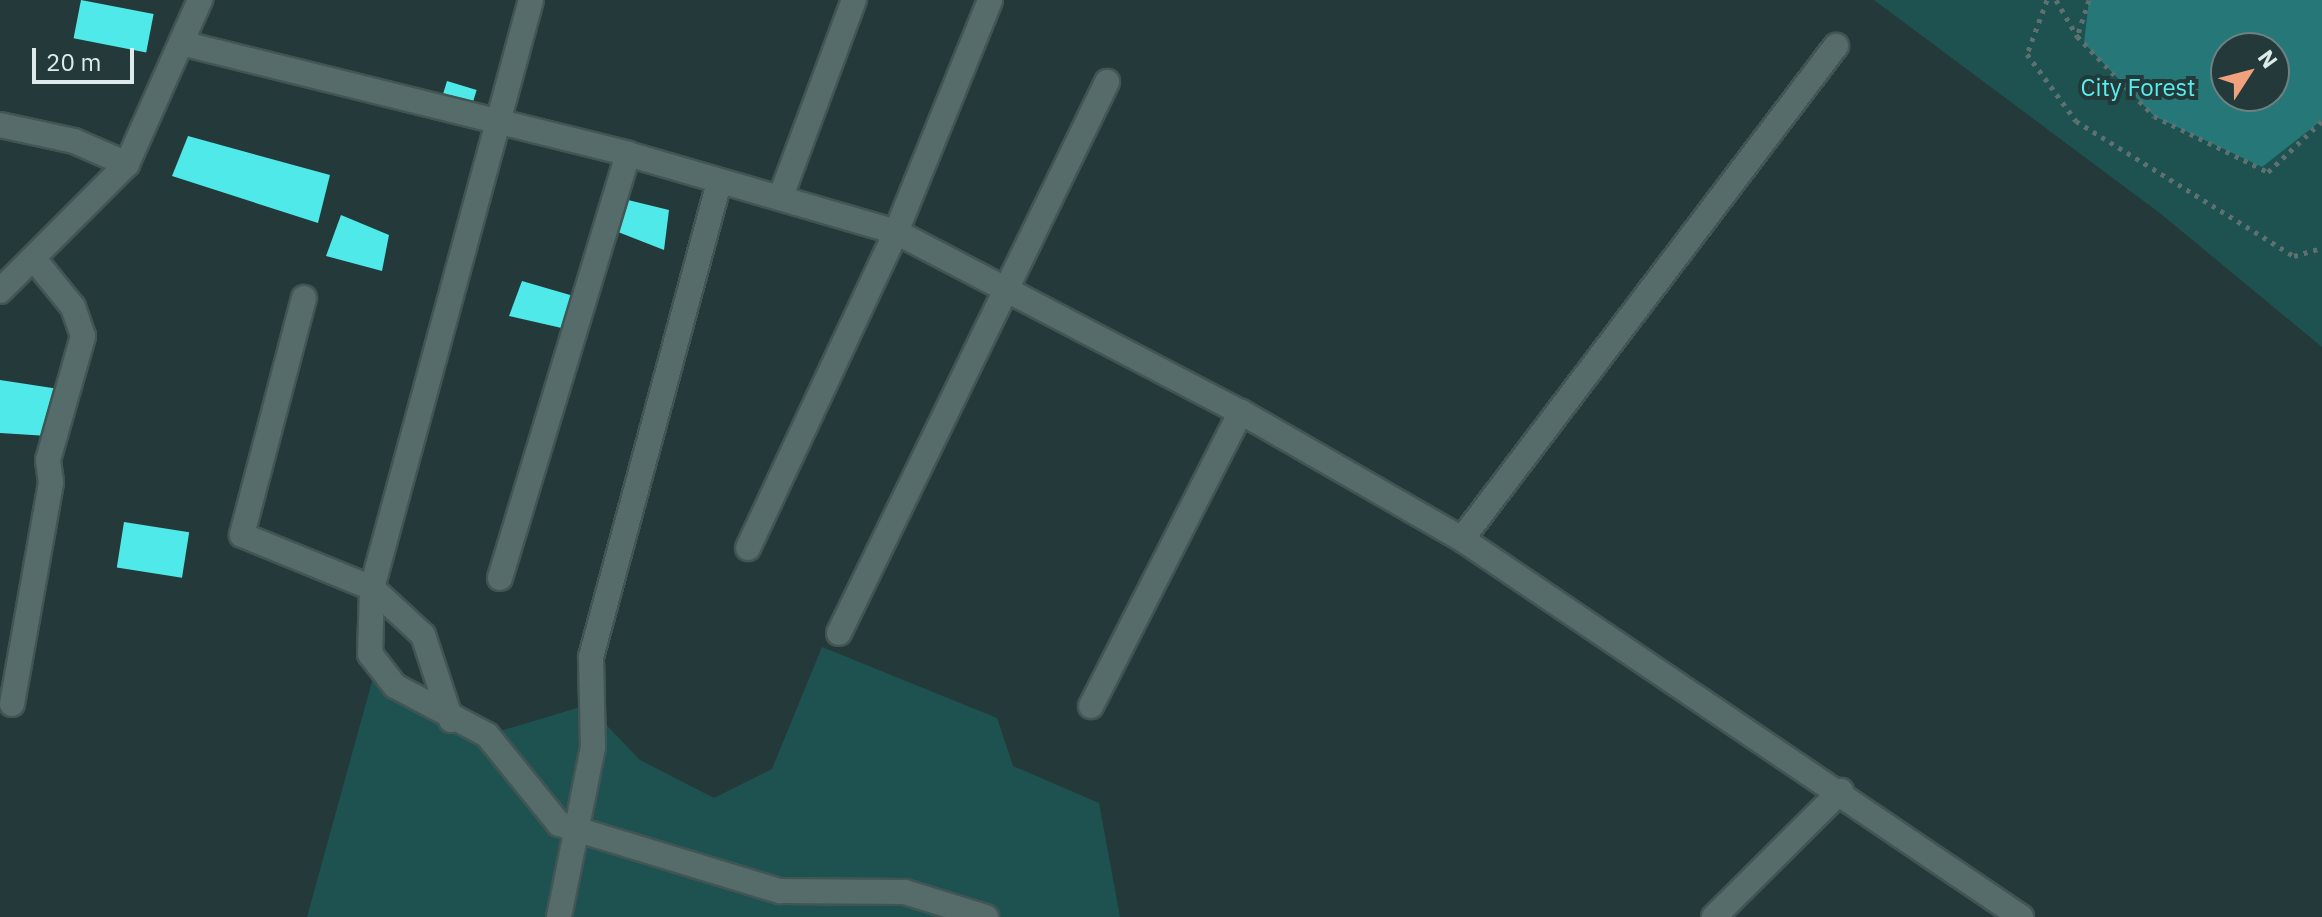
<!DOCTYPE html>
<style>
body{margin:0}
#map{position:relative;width:2322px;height:917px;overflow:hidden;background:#243939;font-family:"IBM Plex Sans",sans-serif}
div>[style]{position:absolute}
.green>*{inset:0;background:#1e5251}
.water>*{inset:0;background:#267777}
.building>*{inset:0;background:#4ee9e8;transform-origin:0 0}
.path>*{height:5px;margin-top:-2.5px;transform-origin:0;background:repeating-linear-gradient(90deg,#5e7070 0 4px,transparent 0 10px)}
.roads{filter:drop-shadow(2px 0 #425555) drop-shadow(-2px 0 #425555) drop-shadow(0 2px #425555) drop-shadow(0 -2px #425555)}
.minor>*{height:24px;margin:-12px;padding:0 12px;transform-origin:12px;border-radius:12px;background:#556c6b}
span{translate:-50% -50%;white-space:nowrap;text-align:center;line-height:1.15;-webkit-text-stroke:8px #243939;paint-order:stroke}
.park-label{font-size:24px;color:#58eeed}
.north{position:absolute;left:2210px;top:32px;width:80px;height:80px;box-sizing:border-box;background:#243939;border:2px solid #6e8080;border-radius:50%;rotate:54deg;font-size:22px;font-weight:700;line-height:32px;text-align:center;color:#deebeb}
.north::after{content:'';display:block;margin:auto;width:28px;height:36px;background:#f2a17e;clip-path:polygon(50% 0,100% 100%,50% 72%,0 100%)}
.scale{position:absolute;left:32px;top:48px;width:102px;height:36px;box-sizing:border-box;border:4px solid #deebeb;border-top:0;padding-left:10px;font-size:24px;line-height:28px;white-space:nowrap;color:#deebeb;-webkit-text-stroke:6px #243939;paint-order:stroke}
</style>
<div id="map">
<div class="green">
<i style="clip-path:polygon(evenodd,1874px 0,2322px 0,2322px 347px,2161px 214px,1874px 0,2226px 48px,2274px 48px,2274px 96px,2226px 96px,2226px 48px)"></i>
<i style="clip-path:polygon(822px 647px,997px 718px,1013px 766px,1099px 803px,1120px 917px,307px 917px,376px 667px,487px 735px,587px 705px,640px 760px,714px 798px,772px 769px)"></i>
</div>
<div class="water">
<i style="clip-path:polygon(evenodd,2089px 0,2322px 0,2322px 120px,2262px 167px,2154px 116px,2084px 43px,2089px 0,2226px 48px,2274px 48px,2274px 96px,2226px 96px,2226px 48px)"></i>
</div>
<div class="building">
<i style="left:81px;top:0;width:74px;height:39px;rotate:11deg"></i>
<i style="left:447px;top:81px;width:31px;height:19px;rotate:17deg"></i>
<i style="clip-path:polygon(188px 136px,330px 175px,318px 223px,172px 176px)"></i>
<i style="clip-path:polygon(628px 200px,669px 210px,664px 250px,618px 232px)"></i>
<i style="clip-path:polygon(341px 215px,389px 235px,382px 271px,326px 256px)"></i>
<i style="clip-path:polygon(522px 281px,577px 297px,566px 329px,509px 316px)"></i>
<i style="clip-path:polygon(0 380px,59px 389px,48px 436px,0 433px)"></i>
<i style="left:124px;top:522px;width:66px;height:46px;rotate:9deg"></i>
</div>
<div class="path">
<i style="left:2047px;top:0;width:58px;rotate:110.3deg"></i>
<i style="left:2027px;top:54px;width:83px;rotate:53.8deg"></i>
<i style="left:2076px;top:121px;width:256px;rotate:31.8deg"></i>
<i style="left:2294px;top:256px;width:29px;rotate:-16deg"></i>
<i style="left:2056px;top:0;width:42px;rotate:59.7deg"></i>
<i style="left:2089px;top:0;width:38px;rotate:108deg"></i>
<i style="left:2077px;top:36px;width:111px;rotate:46.1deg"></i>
<i style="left:2154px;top:116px;width:127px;rotate:26.2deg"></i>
<i style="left:2268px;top:172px;width:74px;rotate:-43.4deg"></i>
</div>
<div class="roads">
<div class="minor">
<i style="left:185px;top:44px;width:456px;rotate:13.9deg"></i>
<i style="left:628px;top:154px;width:279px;rotate:16.2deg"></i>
<i style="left:896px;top:232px;width:389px;rotate:27.6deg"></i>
<i style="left:1241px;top:412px;width:255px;rotate:29.9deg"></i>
<i style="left:1462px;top:539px;width:675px;rotate:34.07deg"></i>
<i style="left:0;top:125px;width:76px;rotate:12.2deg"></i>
<i style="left:74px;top:141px;width:58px;rotate:23.5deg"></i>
<i style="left:781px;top:196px;width:209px;rotate:-69.6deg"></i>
<i style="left:0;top:291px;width:180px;rotate:-45deg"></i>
<i style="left:127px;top:164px;width:180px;rotate:-66deg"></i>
<i style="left:304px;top:298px;width:245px;rotate:104.7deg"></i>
<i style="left:242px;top:535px;width:140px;rotate:22.2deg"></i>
<i style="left:372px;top:588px;width:66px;rotate:91.7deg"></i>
<i style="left:370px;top:654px;width:41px;rotate:52deg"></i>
<i style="left:395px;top:686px;width:104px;rotate:28deg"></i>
<i style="left:487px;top:735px;width:114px;rotate:51deg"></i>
<i style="left:559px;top:824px;width:231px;rotate:16.9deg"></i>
<i style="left:780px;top:891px;width:125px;rotate:0.5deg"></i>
<i style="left:905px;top:892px;width:85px;rotate:17.2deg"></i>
<i style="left:1462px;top:539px;width:619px;rotate:-52.82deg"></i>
<i style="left:748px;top:548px;width:349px;rotate:-64.9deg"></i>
<i style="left:896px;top:232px;width:250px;rotate:-67.9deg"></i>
<i style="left:500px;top:578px;width:443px;rotate:-73.2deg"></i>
<i style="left:839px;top:633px;width:613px;rotate:-64.06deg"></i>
<i style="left:12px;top:704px;width:225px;rotate:-80deg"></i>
<i style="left:51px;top:482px;width:22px;rotate:-98deg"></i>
<i style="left:48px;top:460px;width:129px;rotate:-74.2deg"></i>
<i style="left:83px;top:336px;width:31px;rotate:-109deg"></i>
<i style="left:73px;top:307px;width:62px;rotate:-129.1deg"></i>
<i style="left:1091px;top:706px;width:330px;rotate:-63deg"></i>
<i style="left:451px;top:720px;width:89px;rotate:-108.2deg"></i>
<i style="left:423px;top:635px;width:69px;rotate:-137.3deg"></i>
<i style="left:372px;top:588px;width:609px;rotate:-74.87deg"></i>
<i style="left:559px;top:917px;width:173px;rotate:-78.7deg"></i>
<i style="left:593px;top:747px;width:90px;rotate:-91.3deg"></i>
<i style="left:591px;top:657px;width:493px;rotate:-74.9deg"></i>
<i style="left:1714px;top:917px;width:179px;rotate:-44.8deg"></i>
</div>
</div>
<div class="park-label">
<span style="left:2138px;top:88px">City Forest</span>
</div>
<div class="north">N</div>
<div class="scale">20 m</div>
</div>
